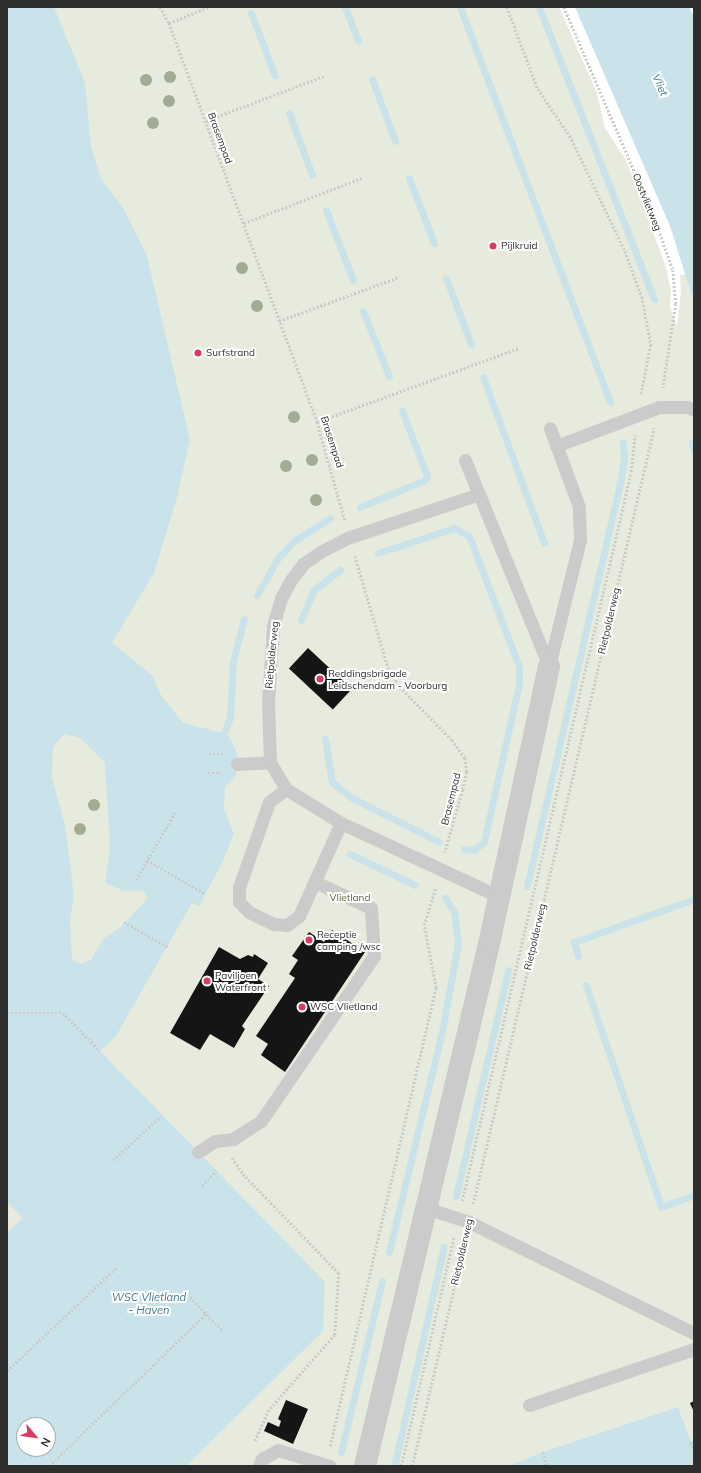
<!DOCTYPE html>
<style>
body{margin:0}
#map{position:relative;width:701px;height:1473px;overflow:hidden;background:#fff;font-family:Mulish,sans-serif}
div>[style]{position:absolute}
.green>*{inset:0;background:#e7ebdd}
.water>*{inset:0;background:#cae3ea}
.stream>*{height:7px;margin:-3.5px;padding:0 3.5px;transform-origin:3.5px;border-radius:3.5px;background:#cae3ea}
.building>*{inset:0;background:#151515;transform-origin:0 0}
.path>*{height:2.5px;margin-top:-1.25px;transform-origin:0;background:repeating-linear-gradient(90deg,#cbcbcb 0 2px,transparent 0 4px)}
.lane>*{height:13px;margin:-6.5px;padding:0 6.5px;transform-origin:6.5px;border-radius:6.5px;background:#cbcbcb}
.street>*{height:22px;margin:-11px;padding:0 11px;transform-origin:11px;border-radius:11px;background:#cbcbcb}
.trees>*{width:12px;height:12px;margin:-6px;border-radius:50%;background:#a4ab95}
.dots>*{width:11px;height:11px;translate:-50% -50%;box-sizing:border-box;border:2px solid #fff;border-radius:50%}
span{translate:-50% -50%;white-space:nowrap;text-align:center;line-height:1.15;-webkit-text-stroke:4px #fff;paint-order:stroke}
.street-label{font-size:10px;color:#2e2e2e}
.poi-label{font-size:10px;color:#2e2e2e}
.left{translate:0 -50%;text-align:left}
.park-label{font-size:10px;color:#59673e}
.water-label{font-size:11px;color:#417b8c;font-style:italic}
.frame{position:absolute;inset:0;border:8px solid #2e2e2e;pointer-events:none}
.north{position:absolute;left:16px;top:1417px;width:40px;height:40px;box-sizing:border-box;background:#fff;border:1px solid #ababab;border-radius:50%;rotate:119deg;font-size:11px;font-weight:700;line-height:16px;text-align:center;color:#2e2e2e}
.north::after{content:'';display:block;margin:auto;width:14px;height:18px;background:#db3b62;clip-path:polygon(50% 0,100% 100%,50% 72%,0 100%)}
</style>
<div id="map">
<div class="green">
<i style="clip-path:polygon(evenodd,7px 7px,559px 7px,597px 93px,605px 128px,626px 160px,666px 267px,671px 291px,670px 307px,677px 326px,681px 292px,680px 275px,686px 274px,694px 302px,694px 1466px,7px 1466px,7px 7px,24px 1425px,48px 1425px,48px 1449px,24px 1449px,24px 1425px)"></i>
</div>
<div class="water">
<i style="clip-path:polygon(evenodd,7px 7px,54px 7px,85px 83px,91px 146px,101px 179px,122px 206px,147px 256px,190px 440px,177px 498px,154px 573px,112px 643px,152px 675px,161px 695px,183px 723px,224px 733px,229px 736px,237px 753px,236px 776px,225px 787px,224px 809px,234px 834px,221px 865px,199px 906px,192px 903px,116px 1036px,100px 1051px,325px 1282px,323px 1331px,186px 1466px,7px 1466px,7px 1233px,23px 1218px,7px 1202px,7px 7px,64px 734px,80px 738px,105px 763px,110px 849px,105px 883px,124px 891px,142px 890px,148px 898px,121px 927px,104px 938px,91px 960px,80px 964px,72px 959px,70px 923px,74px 895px,65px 826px,52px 777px,53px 747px,64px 734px,7px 7px,24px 1425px,48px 1425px,48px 1449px,24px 1449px,24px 1425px)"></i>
<i style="clip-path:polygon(575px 7px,689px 7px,694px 17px,694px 302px,670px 226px)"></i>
<i style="clip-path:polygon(678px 1407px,691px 1442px,694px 1441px,694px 1466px,508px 1466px,543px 1452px)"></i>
</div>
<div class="stream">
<i style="left:345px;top:7px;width:36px;rotate:69deg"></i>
<i style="left:460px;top:7px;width:423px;rotate:69.2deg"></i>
<i style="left:539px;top:7px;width:314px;rotate:68.5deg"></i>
<i style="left:251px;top:13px;width:67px;rotate:69.1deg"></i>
<i style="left:372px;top:79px;width:66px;rotate:69.6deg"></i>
<i style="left:289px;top:113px;width:66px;rotate:69.6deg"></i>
<i style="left:409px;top:178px;width:70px;rotate:69deg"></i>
<i style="left:326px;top:210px;width:75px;rotate:68.9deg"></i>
<i style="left:446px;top:278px;width:71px;rotate:69.3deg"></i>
<i style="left:363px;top:311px;width:70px;rotate:68.2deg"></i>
<i style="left:483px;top:377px;width:177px;rotate:69.8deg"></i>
<i style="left:692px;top:442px;width:8px;rotate:76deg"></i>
<i style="left:360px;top:507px;width:68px;rotate:-22.4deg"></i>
<i style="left:423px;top:481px;width:6px;rotate:-51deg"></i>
<i style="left:427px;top:476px;width:70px;rotate:-111deg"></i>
<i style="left:378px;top:553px;width:80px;rotate:-18.2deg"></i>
<i style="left:454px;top:528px;width:17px;rotate:28deg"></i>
<i style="left:469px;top:536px;width:139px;rotate:69deg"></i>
<i style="left:519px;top:666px;width:18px;rotate:90deg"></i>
<i style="left:519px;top:684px;width:162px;rotate:102.5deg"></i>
<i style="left:484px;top:842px;width:13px;rotate:141deg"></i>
<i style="left:474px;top:850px;width:10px;rotate:-174deg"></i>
<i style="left:257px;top:595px;width:43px;rotate:-60.4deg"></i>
<i style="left:278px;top:558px;width:23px;rotate:-47deg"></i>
<i style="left:294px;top:541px;width:43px;rotate:-32.6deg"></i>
<i style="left:301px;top:620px;width:33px;rotate:-67deg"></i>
<i style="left:314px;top:590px;width:33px;rotate:-38deg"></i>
<i style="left:224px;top:733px;width:17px;rotate:-69deg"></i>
<i style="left:230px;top:717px;width:55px;rotate:-86.9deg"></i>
<i style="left:233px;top:662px;width:44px;rotate:-75.7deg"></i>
<i style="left:325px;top:739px;width:44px;rotate:80.8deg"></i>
<i style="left:332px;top:782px;width:26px;rotate:39deg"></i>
<i style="left:352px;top:798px;width:97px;rotate:26.8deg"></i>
<i style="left:350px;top:854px;width:72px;rotate:25.5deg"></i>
<i style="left:527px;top:886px;width:413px;rotate:-77deg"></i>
<i style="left:620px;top:484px;width:25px;rotate:-81deg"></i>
<i style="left:624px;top:459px;width:16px;rotate:-94deg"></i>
<i style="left:578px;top:956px;width:15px;rotate:-106deg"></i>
<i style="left:574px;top:942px;width:127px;rotate:-19.7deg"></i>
<i style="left:586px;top:985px;width:234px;rotate:71.3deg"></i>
<i style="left:661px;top:1207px;width:35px;rotate:-20deg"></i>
<i style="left:456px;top:1196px;width:232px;rotate:-77deg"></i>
<i style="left:389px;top:1252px;width:226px;rotate:-76.5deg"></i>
<i style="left:442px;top:1032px;width:90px;rotate:-79.8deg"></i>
<i style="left:458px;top:943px;width:31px;rotate:-97deg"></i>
<i style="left:454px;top:912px;width:17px;rotate:-123deg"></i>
<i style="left:341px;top:1452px;width:176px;rotate:-76.5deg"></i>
<i style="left:395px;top:1463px;width:222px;rotate:-77.3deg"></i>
</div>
<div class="building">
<i style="left:308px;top:648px;width:60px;height:28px;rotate:43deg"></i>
<i style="clip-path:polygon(332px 930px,365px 952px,285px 1072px,261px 1055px,268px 1044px,256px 1036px,295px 978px,289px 974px,298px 960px,292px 956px,309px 932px,324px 942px)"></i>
<i style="clip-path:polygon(219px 947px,240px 959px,248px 955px,253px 957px,254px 954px,268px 963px,258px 979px,269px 986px,242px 1026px,245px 1029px,234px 1048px,210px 1034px,200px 1050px,170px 1033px)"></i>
<i style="clip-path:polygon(286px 1400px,308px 1409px,293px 1444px,264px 1431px,268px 1422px,279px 1427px,281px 1421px,278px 1419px)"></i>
<i style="clip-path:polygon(694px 1401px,694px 1412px,690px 1403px)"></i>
</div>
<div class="path">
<i style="left:160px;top:7px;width:18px;rotate:61deg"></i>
<i style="left:169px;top:23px;width:426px;rotate:69.6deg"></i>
<i style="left:317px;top:422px;width:102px;rotate:74.1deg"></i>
<i style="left:507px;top:7px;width:88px;rotate:69.3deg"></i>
<i style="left:538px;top:89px;width:57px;rotate:55.8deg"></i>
<i style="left:570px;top:136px;width:127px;rotate:64.4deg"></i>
<i style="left:625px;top:251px;width:49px;rotate:69.7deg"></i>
<i style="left:642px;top:297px;width:49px;rotate:79.4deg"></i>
<i style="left:651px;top:345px;width:51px;rotate:101.3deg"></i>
<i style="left:564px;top:7px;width:234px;rotate:66.8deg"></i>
<i style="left:656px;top:222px;width:51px;rotate:70.5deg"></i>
<i style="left:673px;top:270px;width:34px;rotate:85deg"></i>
<i style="left:676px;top:304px;width:85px;rotate:98.8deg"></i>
<i style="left:169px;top:23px;width:43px;rotate:-21.8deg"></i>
<i style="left:206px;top:121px;width:126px;rotate:-20.9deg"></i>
<i style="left:244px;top:223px;width:126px;rotate:-20.9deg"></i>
<i style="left:279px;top:321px;width:128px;rotate:-20.1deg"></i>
<i style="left:317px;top:422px;width:215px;rotate:-20.1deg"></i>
<i style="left:355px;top:556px;width:119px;rotate:73.4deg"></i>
<i style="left:389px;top:670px;width:20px;rotate:57deg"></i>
<i style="left:400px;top:687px;width:74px;rotate:45.5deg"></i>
<i style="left:452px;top:740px;width:22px;rotate:54deg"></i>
<i style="left:465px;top:758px;width:14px;rotate:82deg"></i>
<i style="left:467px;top:772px;width:18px;rotate:103deg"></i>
<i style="left:463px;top:790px;width:65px;rotate:106.2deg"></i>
<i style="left:209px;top:754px;width:13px"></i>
<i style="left:208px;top:773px;width:13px"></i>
<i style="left:147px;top:860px;width:68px;rotate:30deg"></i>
<i style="left:136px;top:880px;width:78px;rotate:-60.2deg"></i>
<i style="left:124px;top:922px;width:51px;rotate:29.6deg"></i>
<i style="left:7px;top:1013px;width:56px"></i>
<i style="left:63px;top:1013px;width:53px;rotate:45.8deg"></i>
<i style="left:232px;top:1158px;width:19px;rotate:55deg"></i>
<i style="left:243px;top:1174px;width:138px;rotate:45.9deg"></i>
<i style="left:339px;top:1273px;width:62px;rotate:93.7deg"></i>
<i style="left:335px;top:1335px;width:100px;rotate:131.3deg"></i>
<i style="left:269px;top:1410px;width:34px;rotate:114deg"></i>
<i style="left:113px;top:1160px;width:65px;rotate:-42.5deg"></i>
<i style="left:202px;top:1186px;width:21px;rotate:-47deg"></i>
<i style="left:462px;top:1201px;width:748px;rotate:-76.95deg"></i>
<i style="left:631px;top:472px;width:37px;rotate:-84deg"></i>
<i style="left:473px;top:1204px;width:797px;rotate:-76.87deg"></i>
<i style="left:190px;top:1297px;width:47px;rotate:45.9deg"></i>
<i style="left:7px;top:1371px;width:151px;rotate:-43.4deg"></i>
<i style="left:691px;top:1442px;width:9px;rotate:69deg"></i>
<i style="left:330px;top:1446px;width:470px;rotate:-77deg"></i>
<i style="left:436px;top:988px;width:64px;rotate:-100.8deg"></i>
<i style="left:424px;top:925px;width:39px;rotate:-73deg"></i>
<i style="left:543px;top:1452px;width:15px;rotate:74deg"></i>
<i style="left:49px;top:1466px;width:219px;rotate:-44.1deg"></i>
<i style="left:401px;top:1466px;width:235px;rotate:-77deg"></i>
<i style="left:412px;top:1466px;width:231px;rotate:-76.7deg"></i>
</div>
<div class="lane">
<i style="left:556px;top:446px;width:110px;rotate:-20.7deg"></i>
<i style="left:659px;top:407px;width:28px"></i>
<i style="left:687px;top:407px;width:8px;rotate:23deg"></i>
<i style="left:465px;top:460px;width:37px;rotate:68deg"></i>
<i style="left:549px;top:666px;width:130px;rotate:-76.2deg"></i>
<i style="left:580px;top:540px;width:33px;rotate:-92deg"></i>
<i style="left:579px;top:507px;width:84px;rotate:-110.2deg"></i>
<i style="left:237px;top:764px;width:33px;rotate:-3deg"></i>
<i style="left:286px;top:789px;width:21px;rotate:143deg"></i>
<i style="left:269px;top:802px;width:90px;rotate:109.4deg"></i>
<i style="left:239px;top:887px;width:15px;rotate:90deg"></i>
<i style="left:239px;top:902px;width:14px;rotate:45deg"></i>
<i style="left:249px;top:912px;width:28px;rotate:26deg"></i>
<i style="left:274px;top:924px;width:13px;rotate:4deg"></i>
<i style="left:287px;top:925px;width:15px;rotate:-37deg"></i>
<i style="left:299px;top:916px;width:102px;rotate:-65.7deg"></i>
<i style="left:500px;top:897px;width:175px;rotate:-155deg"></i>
<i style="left:341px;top:823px;width:65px;rotate:-148.3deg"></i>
<i style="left:286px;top:789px;width:31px;rotate:-121deg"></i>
<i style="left:270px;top:762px;width:60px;rotate:-91.9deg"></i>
<i style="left:268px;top:702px;width:76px;rotate:-86.2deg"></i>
<i style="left:273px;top:626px;width:29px;rotate:-74deg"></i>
<i style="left:281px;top:598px;width:21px;rotate:-61deg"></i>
<i style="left:291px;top:580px;width:20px;rotate:-53deg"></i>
<i style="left:303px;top:564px;width:21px;rotate:-35deg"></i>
<i style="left:320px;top:552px;width:34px;rotate:-27deg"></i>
<i style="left:350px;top:537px;width:136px;rotate:-18.4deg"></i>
<i style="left:479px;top:494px;width:186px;rotate:67.9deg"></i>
<i style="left:198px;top:1152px;width:20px;rotate:-33deg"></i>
<i style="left:215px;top:1141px;width:18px;rotate:-6deg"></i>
<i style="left:233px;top:1139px;width:33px;rotate:-33deg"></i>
<i style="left:261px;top:1121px;width:200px;rotate:-55.6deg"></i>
<i style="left:374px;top:956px;width:48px;rotate:-93.6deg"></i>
<i style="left:371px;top:908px;width:62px;rotate:-155.1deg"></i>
<i style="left:426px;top:1208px;width:45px;rotate:18deg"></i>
<i style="left:469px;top:1222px;width:251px;rotate:26.3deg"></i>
<i style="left:529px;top:1405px;width:174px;rotate:-18.7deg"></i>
<i style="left:259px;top:1466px;width:8px;rotate:-67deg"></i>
<i style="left:262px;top:1459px;width:18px;rotate:-29deg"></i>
<i style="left:278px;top:1450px;width:54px;rotate:17.1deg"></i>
</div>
<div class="street">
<i style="left:365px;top:1466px;width:537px;rotate:-76.64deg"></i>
<i style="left:489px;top:944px;width:284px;rotate:-77.8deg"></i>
</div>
<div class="trees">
<i style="left:170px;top:77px"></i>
<i style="left:146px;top:80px"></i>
<i style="left:169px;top:101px"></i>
<i style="left:153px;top:123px"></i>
<i style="left:242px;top:268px"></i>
<i style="left:257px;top:306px"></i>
<i style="left:294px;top:417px"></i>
<i style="left:312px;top:460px"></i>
<i style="left:286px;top:466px"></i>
<i style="left:316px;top:500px"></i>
<i style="left:94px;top:805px"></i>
<i style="left:80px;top:829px"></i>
</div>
<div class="dots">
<i style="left:493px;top:246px;background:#db3b62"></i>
<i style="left:198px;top:353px;background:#db3b62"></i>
<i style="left:320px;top:679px;background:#db3b62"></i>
<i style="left:309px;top:940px;background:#db3b62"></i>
<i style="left:207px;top:981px;background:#db3b62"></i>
<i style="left:302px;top:1007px;background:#db3b62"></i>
</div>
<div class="street-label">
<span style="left:220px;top:138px;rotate:70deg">Brasempad</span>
<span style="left:647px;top:202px;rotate:68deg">Oostvlietweg</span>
<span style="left:332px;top:442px;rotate:72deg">Brasempad</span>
<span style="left:609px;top:621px;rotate:-77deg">Rietpolderweg</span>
<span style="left:272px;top:655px;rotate:-85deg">Rietpolderweg</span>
<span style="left:451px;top:799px;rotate:-76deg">Brasempad</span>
<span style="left:535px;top:937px;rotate:-77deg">Rietpolderweg</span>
<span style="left:462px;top:1252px;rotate:-77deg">Rietpolderweg</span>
</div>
<div class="poi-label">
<span class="left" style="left:501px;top:246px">Pijlkruid</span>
<span class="left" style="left:206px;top:353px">Surfstrand</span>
<span class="left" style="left:328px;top:679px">Reddingsbrigade<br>Leidschendam - Voorburg</span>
<span class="left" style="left:317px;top:940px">Receptie<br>camping /wsc</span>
<span class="left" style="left:215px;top:981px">Paviljoen<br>Waterfront</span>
<span class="left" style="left:310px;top:1007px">WSC Vlietland</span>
</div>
<div class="park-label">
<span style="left:350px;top:898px">Vlietland</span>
</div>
<div class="water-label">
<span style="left:660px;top:85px;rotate:66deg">Vliet</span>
<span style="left:149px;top:1304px">WSC Vlietland<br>- Haven</span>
</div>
<div class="frame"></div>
<div class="north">N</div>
</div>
